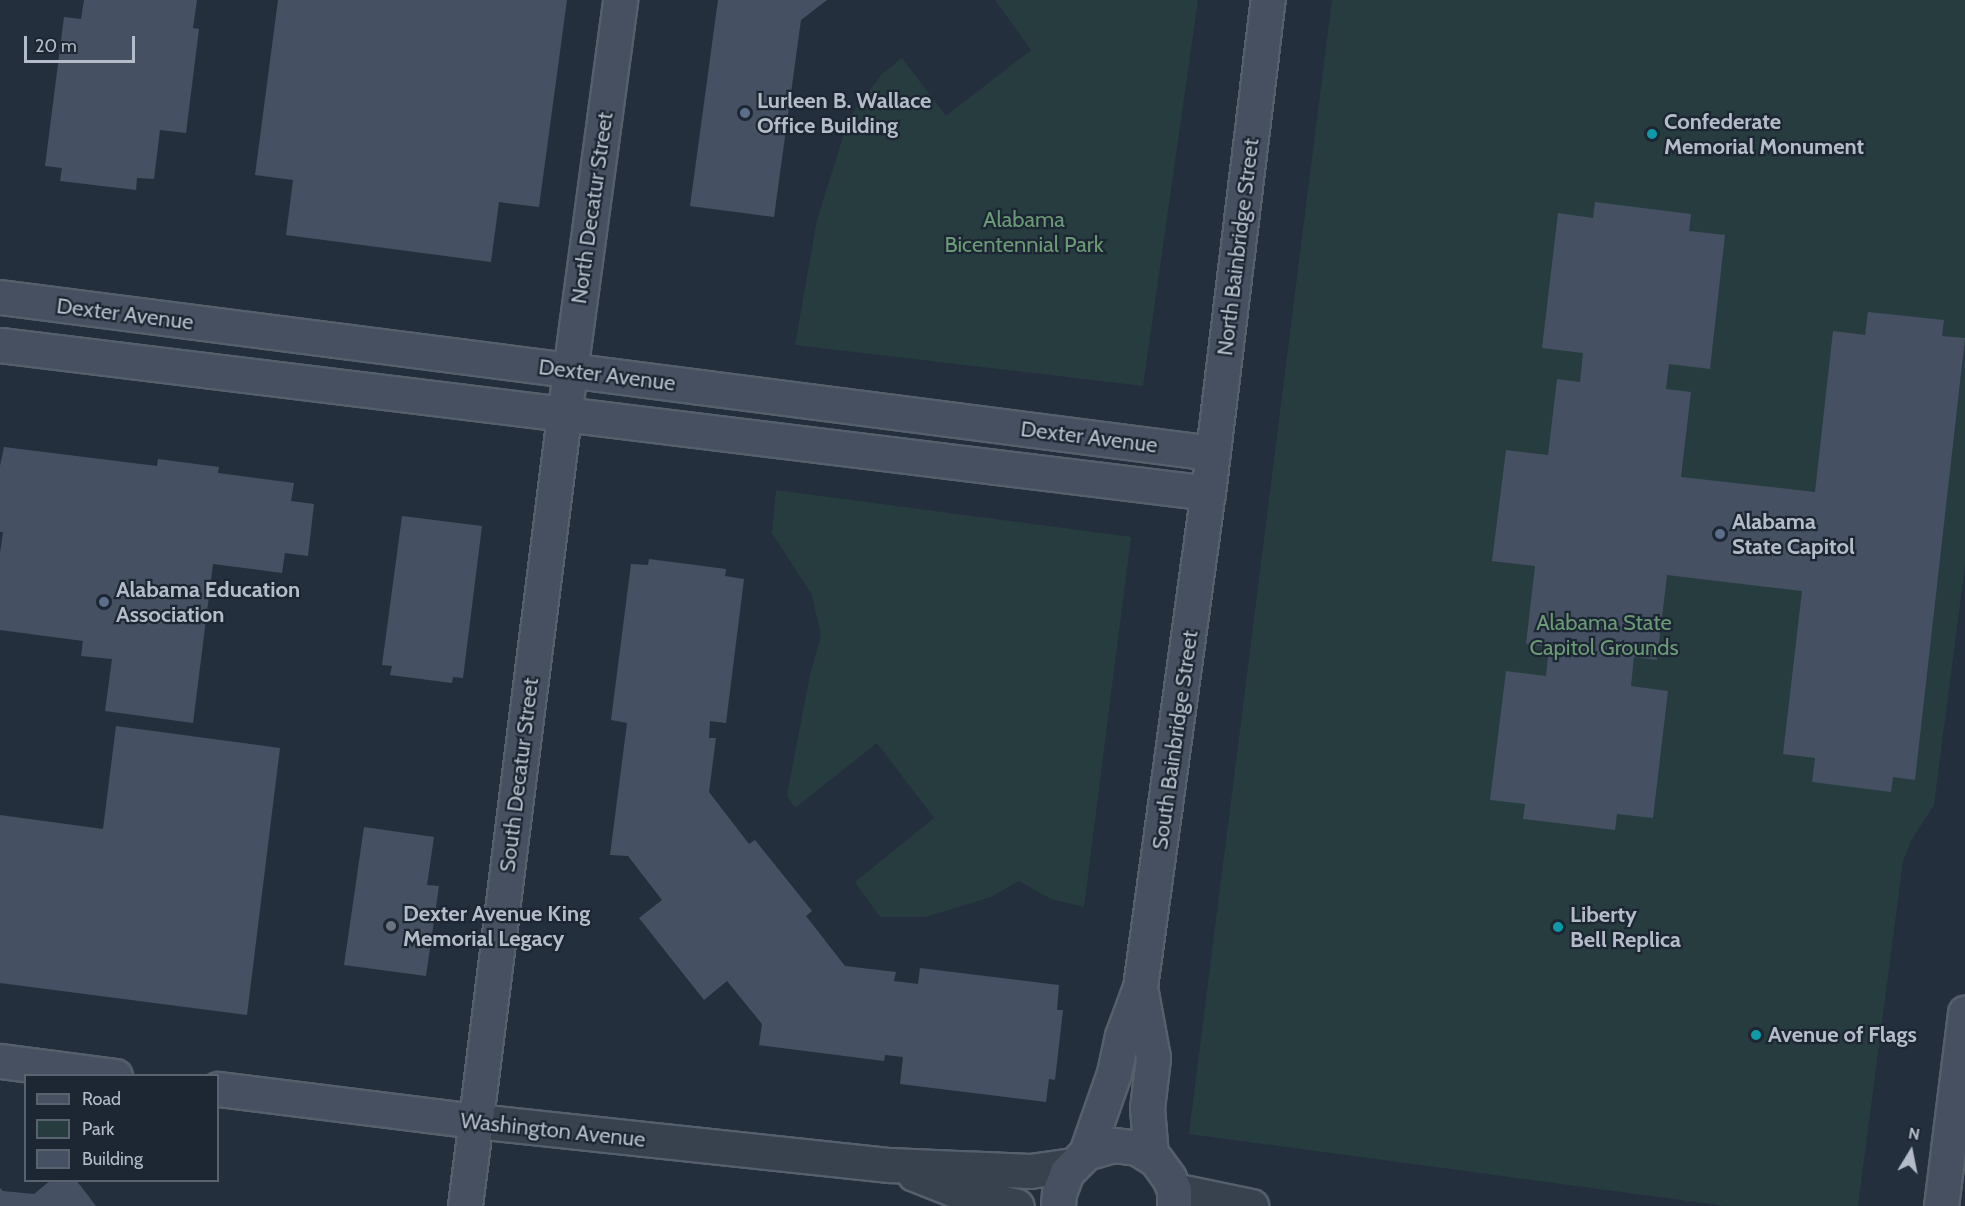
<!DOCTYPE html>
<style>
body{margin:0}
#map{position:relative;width:1965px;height:1206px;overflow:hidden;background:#242f3e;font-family:Cabin,sans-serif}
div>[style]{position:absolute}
.green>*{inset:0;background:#263c3f}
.building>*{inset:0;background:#455162}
.roads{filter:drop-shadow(2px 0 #565f6c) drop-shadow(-2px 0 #565f6c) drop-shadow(0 2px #565f6c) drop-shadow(0 -2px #565f6c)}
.street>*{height:33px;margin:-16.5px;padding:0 16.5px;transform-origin:16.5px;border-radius:16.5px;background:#38414e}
.secondary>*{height:33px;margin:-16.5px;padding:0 16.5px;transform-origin:16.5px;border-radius:16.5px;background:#465061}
.dots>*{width:16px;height:16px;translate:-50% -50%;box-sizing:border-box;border:3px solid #1d2633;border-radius:50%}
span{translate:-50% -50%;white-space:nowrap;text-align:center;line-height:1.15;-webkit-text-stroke:4.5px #1d2633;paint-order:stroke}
.poi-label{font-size:22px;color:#b4bcc9;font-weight:700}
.left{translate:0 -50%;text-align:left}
.street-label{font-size:22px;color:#b4bcc9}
.park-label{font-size:22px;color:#6b9a76}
.legend{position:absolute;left:24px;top:1074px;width:195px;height:108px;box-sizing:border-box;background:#1d2633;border:2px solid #59626f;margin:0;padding:8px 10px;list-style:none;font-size:18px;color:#b4bcc9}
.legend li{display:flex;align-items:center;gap:12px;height:30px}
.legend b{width:30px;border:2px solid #59626f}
.north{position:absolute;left:1881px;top:1122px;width:60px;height:60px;-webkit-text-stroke:4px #1d2633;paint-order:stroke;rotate:10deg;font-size:16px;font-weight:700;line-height:24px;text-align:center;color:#b4bcc9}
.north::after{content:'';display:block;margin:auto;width:21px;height:27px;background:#b4bcc9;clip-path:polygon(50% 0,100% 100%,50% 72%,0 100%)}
.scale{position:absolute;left:24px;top:36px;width:111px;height:27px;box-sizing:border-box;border:3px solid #b4bcc9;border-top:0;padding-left:8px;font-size:18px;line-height:21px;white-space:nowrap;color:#b4bcc9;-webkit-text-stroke:4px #1d2633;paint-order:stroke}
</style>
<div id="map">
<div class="green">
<i style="clip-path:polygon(995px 0,1198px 0,1143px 386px,795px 345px,817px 220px,849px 118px,881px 75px,902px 58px,946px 116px,1031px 50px)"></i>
<i style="clip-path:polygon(1332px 0,1965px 0,1965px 565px,1934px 805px,1912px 839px,1903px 861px,1858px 1206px,1726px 1206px,1189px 1134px)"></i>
<i style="clip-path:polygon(776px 490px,1131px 537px,1084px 907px,1051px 899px,1019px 881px,991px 897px,926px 917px,880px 917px,855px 882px,934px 818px,877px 743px,795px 808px,787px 795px,810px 675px,821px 636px,812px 595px,772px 533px)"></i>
</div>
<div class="building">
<i style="clip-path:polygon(84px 0,197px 0,193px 28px,199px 29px,186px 133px,160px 130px,154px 179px,137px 178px,136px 190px,60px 181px,62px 168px,45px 166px,64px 17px,81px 19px)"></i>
<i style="clip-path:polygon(278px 0,567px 0,539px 207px,499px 202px,491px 262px,286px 235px,293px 180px,255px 175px)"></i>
<i style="clip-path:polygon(718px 0,827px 0,801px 20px,774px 217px,690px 206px)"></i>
<i style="clip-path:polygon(1595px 202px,1691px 214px,1689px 231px,1725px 235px,1710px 369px,1669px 364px,1666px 389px,1691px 392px,1681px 477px,1815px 492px,1833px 331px,1865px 335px,1868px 312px,1944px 320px,1942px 336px,1965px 338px,1915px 780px,1893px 777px,1891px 792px,1812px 782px,1815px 758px,1783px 754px,1802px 591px,1667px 575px,1657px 660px,1634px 657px,1631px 686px,1668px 691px,1653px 818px,1617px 814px,1615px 830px,1523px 819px,1525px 804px,1490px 800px,1506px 671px,1546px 676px,1549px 647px,1526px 644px,1535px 566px,1492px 561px,1506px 450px,1548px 455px,1557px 379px,1580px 382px,1583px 353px,1542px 348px,1558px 213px,1593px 218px)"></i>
<i style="clip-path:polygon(4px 447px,157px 466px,158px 459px,219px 467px,218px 473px,294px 483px,291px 501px,314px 504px,308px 556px,285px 553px,282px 573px,213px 564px,193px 723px,105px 711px,112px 659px,81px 656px,83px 641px,0 630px,0 553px,3px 532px,0 532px,0 466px)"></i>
<i style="clip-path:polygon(402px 516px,482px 526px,463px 678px,453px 677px,452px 683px,390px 675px,392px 666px,382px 665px)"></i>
<i style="clip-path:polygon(649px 559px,726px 569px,725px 576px,744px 579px,726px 723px,710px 721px,709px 738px,716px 738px,709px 792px,749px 844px,755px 840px,812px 911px,806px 916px,845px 966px,896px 972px,894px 981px,918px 984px,920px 968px,1059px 985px,1057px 1010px,1063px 1010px,1055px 1080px,1049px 1079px,1046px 1102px,900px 1084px,903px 1057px,885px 1055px,884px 1061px,759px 1045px,762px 1024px,727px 981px,704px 1000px,639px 918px,662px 900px,628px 856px,610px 855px,627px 723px,611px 720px,631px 564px,648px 565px)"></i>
<i style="clip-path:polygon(116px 726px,280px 748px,247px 1015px,0 983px,0 815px,103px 829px)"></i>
<i style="clip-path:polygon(364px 827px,434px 837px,427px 885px,439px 886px,426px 976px,344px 965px)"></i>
<i style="clip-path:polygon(51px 1180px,76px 1180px,96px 1206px,0 1206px,0 1188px,3px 1191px,34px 1194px)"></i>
</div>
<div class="roads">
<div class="street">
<i style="left:476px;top:1121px;width:416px;rotate:6.1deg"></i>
<i style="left:890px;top:1165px;width:140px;rotate:2.5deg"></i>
<i style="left:1030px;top:1171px;width:43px;rotate:-7.9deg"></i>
<i style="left:914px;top:1174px;width:55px;rotate:21.4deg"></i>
<i style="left:965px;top:1194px;width:53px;rotate:13deg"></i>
<i style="left:1174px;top:1190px;width:79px;rotate:11.7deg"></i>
</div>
<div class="secondary">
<i style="left:0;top:297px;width:1223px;rotate:7.33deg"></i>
<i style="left:0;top:345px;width:1217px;rotate:6.98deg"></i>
<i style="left:1140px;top:987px;width:72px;rotate:79.6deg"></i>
<i style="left:1153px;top:1058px;width:50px;rotate:96.8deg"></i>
<i style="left:1147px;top:1108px;width:48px;rotate:85.2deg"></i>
<i style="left:0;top:1061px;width:116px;rotate:7.4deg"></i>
<i style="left:218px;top:1089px;width:260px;rotate:7.1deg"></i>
<i style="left:1086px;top:1153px;width:85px;rotate:-70.7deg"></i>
<i style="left:1114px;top:1073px;width:38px;rotate:-78deg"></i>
<i style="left:1122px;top:1036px;width:52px;rotate:-69.8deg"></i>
<i style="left:1140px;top:987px;width:499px;rotate:-82.2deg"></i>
<i style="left:1208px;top:493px;width:497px;rotate:-83.1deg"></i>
<i style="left:465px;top:1206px;width:796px;rotate:-82.86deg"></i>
<i style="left:564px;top:416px;width:420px;rotate:-82.3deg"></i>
<i style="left:1058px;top:1206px;width:13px;rotate:-86deg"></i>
<i style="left:1059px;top:1193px;width:22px;rotate:-69deg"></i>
<i style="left:1067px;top:1172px;width:27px;rotate:-45deg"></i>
<i style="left:1086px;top:1153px;width:29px;rotate:-16deg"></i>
<i style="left:1114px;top:1145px;width:23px;rotate:7deg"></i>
<i style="left:1137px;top:1148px;width:22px;rotate:32deg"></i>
<i style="left:1156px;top:1160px;width:22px;rotate:54deg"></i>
<i style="left:1169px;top:1178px;width:13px;rotate:67deg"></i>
<i style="left:1174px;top:1190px;width:16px;rotate:90deg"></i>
<i style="left:1941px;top:1206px;width:195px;rotate:-82.9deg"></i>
</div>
</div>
<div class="dots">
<i style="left:745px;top:113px;background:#5c6f8a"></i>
<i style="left:1652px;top:134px;background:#0f9aa8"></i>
<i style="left:1720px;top:534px;background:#5c6f8a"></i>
<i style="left:104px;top:602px;background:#5c6f8a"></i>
<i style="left:391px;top:926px;background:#6b7280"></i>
<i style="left:1558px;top:927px;background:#0f9aa8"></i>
<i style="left:1756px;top:1035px;background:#0f9aa8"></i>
</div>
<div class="poi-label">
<span class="left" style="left:757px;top:113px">Lurleen B. Wallace<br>Office Building</span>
<span class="left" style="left:1664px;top:134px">Confederate<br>Memorial Monument</span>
<span class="left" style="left:1732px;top:534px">Alabama<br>State Capitol</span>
<span class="left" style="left:116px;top:602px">Alabama Education<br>Association</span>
<span class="left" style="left:403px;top:926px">Dexter Avenue King<br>Memorial Legacy</span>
<span class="left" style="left:1570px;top:927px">Liberty<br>Bell Replica</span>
<span class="left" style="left:1768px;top:1035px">Avenue of Flags</span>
</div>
<div class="street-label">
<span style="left:592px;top:208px;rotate:-82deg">North Decatur Street</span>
<span style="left:1238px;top:247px;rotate:-83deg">North Bainbridge Street</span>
<span style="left:125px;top:314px;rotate:7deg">Dexter Avenue</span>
<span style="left:607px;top:375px;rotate:7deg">Dexter Avenue</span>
<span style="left:1089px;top:437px;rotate:7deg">Dexter Avenue</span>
<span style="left:1175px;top:740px;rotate:-82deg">South Bainbridge Street</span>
<span style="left:519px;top:775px;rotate:-83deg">South Decatur Street</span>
<span style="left:553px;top:1130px;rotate:6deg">Washington Avenue</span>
</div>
<div class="park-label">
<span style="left:1024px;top:232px">Alabama<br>Bicentennial Park</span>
<span style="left:1604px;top:635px">Alabama State<br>Capitol Grounds</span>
</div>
<ul class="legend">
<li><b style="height:8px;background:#465061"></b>Road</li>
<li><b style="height:16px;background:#263c3f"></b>Park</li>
<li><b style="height:16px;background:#455162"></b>Building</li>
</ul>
<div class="north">N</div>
<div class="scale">20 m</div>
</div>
